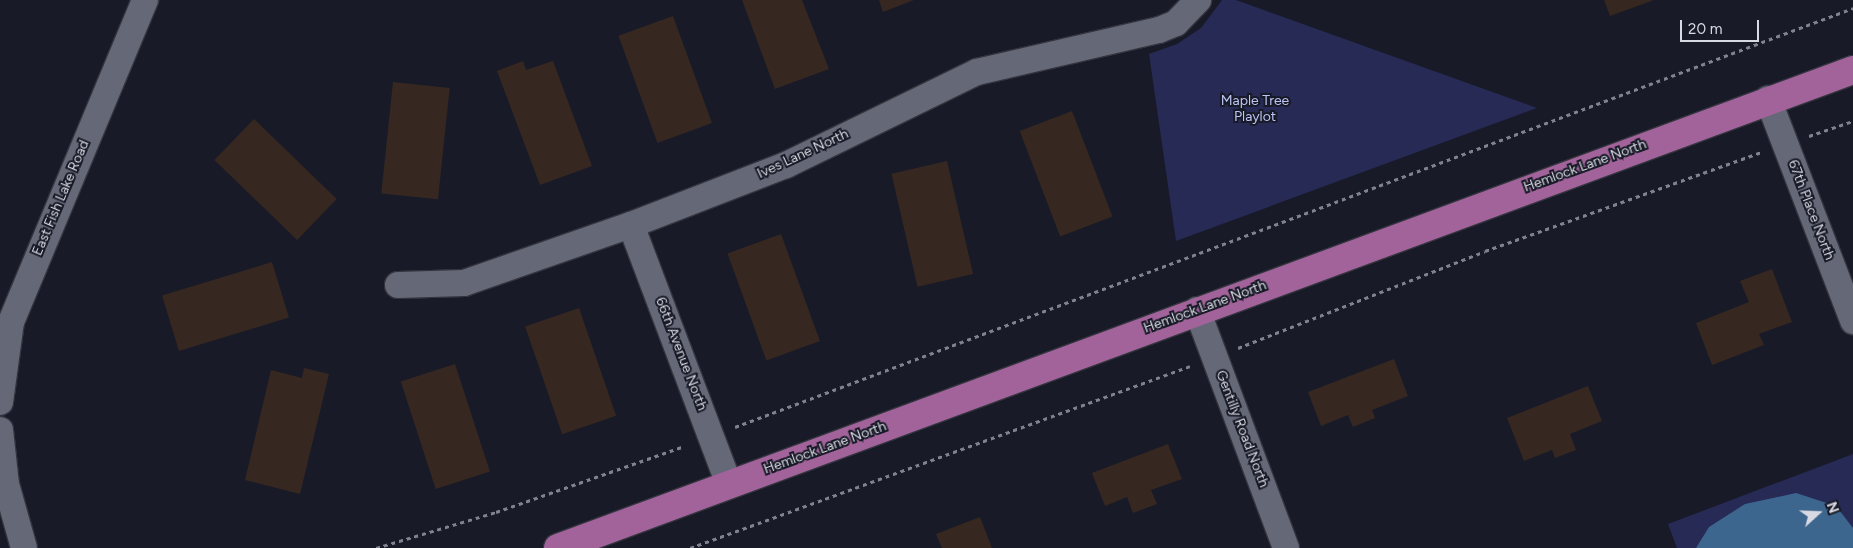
<!DOCTYPE html>
<style>
body{margin:0}
#map{position:relative;width:1853px;height:548px;overflow:hidden;background:#181a27;font-family:Figtree,sans-serif}
div>[style]{position:absolute}
.green>*{inset:0;background:#262a54}
.water>*{inset:0;background:#3d668f}
.building>*{inset:0;background:#362821;transform-origin:0 0}
.path>*{height:3px;margin-top:-1.5px;transform-origin:0;background:repeating-linear-gradient(90deg,#80828d 0 4px,transparent 0 8px)}
.roads{filter:drop-shadow(1px 0 #33343e) drop-shadow(-1px 0 #33343e) drop-shadow(0 1px #33343e) drop-shadow(0 -1px #33343e)}
.minor>*{height:26px;margin:-13px;padding:0 13px;transform-origin:13px;border-radius:13px;background:#656877}
.major>*{height:28px;margin:-14px;padding:0 14px;transform-origin:14px;border-radius:14px;background:#a2639b}
span{translate:-50% -50%;white-space:nowrap;text-align:center;line-height:1.15;-webkit-text-stroke:4px #181a27;paint-order:stroke}
.park-label{font-size:14px;color:#bbc4f3}
.street-label{font-size:14px;color:#d8dae3}
.north{position:absolute;left:1793px;top:488px;width:50px;height:50px;-webkit-text-stroke:4px #181a27;paint-order:stroke;rotate:70deg;font-size:14px;font-weight:700;line-height:20px;text-align:center;color:#d8dae3}
.north::after{content:'';display:block;margin:auto;width:18px;height:22px;background:#d8dae3;clip-path:polygon(50% 0,100% 100%,50% 72%,0 100%)}
.scale{position:absolute;left:1680px;top:20px;width:79px;height:22px;box-sizing:border-box;border:2px solid #d8dae3;border-top:0;padding-left:6px;font-size:15px;line-height:18px;white-space:nowrap;color:#d8dae3;-webkit-text-stroke:4px #181a27;paint-order:stroke}
</style>
<div id="map">
<div class="green">
<i style="clip-path:polygon(1222px 0,1236px 0,1537px 108px,1176px 241px,1149px 54px,1177px 44px,1201px 28px)"></i>
<i style="clip-path:polygon(1853px 454px,1853px 548px,1677px 548px,1668px 524px)"></i>
</div>
<div class="water">
<i style="clip-path:polygon(1796px 493px,1836px 506px,1853px 528px,1853px 548px,1696px 548px,1709px 527px,1745px 504px)"></i>
</div>
<div class="building">
<i style="clip-path:polygon(742px 0,802px 0,829px 69px,775px 89px)"></i>
<i style="clip-path:polygon(879px 0,914px 0,883px 12px)"></i>
<i style="clip-path:polygon(1604px 0,1654px 0,1610px 16px)"></i>
<i style="left:673px;top:16px;width:114px;height:58px;rotate:70deg"></i>
<i style="clip-path:polygon(523px 61px,526px 70px,553px 61px,592px 166px,540px 185px,497px 71px)"></i>
<i style="left:393px;top:82px;width:57px;height:112px;rotate:6deg"></i>
<i style="left:1072px;top:111px;width:113px;height:56px;rotate:69deg"></i>
<i style="left:254px;top:119px;width:115px;height:57px;rotate:44deg"></i>
<i style="left:947px;top:161px;width:116px;height:57px;rotate:77deg"></i>
<i style="left:781px;top:234px;width:114px;height:57px;rotate:70deg"></i>
<i style="left:272px;top:262px;width:58px;height:115px;rotate:73deg"></i>
<i style="clip-path:polygon(1772px 269px,1792px 322px,1759px 334px,1764px 345px,1712px 365px,1696px 323px,1749px 302px,1740px 281px)"></i>
<i style="left:579px;top:308px;width:114px;height:57px;rotate:71deg"></i>
<i style="clip-path:polygon(1394px 359px,1408px 396px,1372px 410px,1375px 418px,1353px 427px,1348px 415px,1321px 426px,1308px 392px)"></i>
<i style="left:455px;top:364px;width:113px;height:57px;rotate:72deg"></i>
<i style="clip-path:polygon(304px 368px,329px 374px,300px 494px,245px 480px,271px 370px,302px 378px)"></i>
<i style="clip-path:polygon(1588px 386px,1602px 421px,1570px 434px,1576px 450px,1555px 458px,1552px 450px,1524px 461px,1507px 418px)"></i>
<i style="clip-path:polygon(1168px 444px,1182px 479px,1151px 490px,1157px 504px,1133px 513px,1127px 497px,1105px 506px,1092px 473px)"></i>
<i style="clip-path:polygon(980px 517px,992px 548px,942px 548px,936px 534px)"></i>
</div>
<div class="path">
<i style="left:1809px;top:136px;width:46px;rotate:-18.8deg"></i>
<i style="left:1238px;top:348px;width:265px;rotate:-21.4deg"></i>
<i style="left:1485px;top:251px;width:293px;rotate:-19.7deg"></i>
<i style="left:735px;top:427px;width:1194px;rotate:-20.54deg"></i>
<i style="left:376px;top:548px;width:125px;rotate:-16.7deg"></i>
<i style="left:496px;top:512px;width:199px;rotate:-19.3deg"></i>
<i style="left:690px;top:548px;width:532px;rotate:-20deg"></i>
</div>
<div class="roads">
<div class="minor">
<i style="left:1768px;top:99px;width:238px;rotate:69deg"></i>
<i style="left:631px;top:225px;width:277px;rotate:69.3deg"></i>
<i style="left:398px;top:285px;width:66px;rotate:-1.7deg"></i>
<i style="left:464px;top:283px;width:177px;rotate:-19.2deg"></i>
<i style="left:631px;top:225px;width:166px;rotate:-21.2deg"></i>
<i style="left:786px;top:165px;width:212px;rotate:-26deg"></i>
<i style="left:977px;top:72px;width:187px;rotate:-13deg"></i>
<i style="left:1159px;top:30px;width:18px;rotate:-22deg"></i>
<i style="left:1176px;top:23px;width:32px;rotate:-46deg"></i>
<i style="left:1197px;top:310px;width:254px;rotate:69.5deg"></i>
<i style="left:0;top:402px;width:81px;rotate:-82.2deg"></i>
<i style="left:11px;top:322px;width:349px;rotate:-67.4deg"></i>
<i style="left:0;top:430px;width:54px;rotate:83.7deg"></i>
<i style="left:6px;top:484px;width:66px;rotate:74.3deg"></i>
</div>
<div class="major">
<i style="left:558px;top:548px;width:1380px;rotate:-20.26deg"></i>
</div>
</div>
<div class="park-label">
<span style="left:1255px;top:109px">Maple Tree<br>Playlot</span>
</div>
<div class="street-label">
<span style="left:803px;top:154px;rotate:-25deg">Ives Lane North</span>
<span style="left:1585px;top:166px;rotate:-20deg">Hemlock Lane North</span>
<span style="left:61px;top:198px;rotate:-67deg">East Fish Lake Road</span>
<span style="left:1811px;top:210px;rotate:69deg">67th Place North</span>
<span style="left:1205px;top:307px;rotate:-20deg">Hemlock Lane North</span>
<span style="left:681px;top:354px;rotate:69deg">66th Avenue North</span>
<span style="left:1242px;top:429px;rotate:69deg">Gentilly Road North</span>
<span style="left:825px;top:448px;rotate:-20deg">Hemlock Lane North</span>
</div>
<div class="north">N</div>
<div class="scale">20 m</div>
</div>
